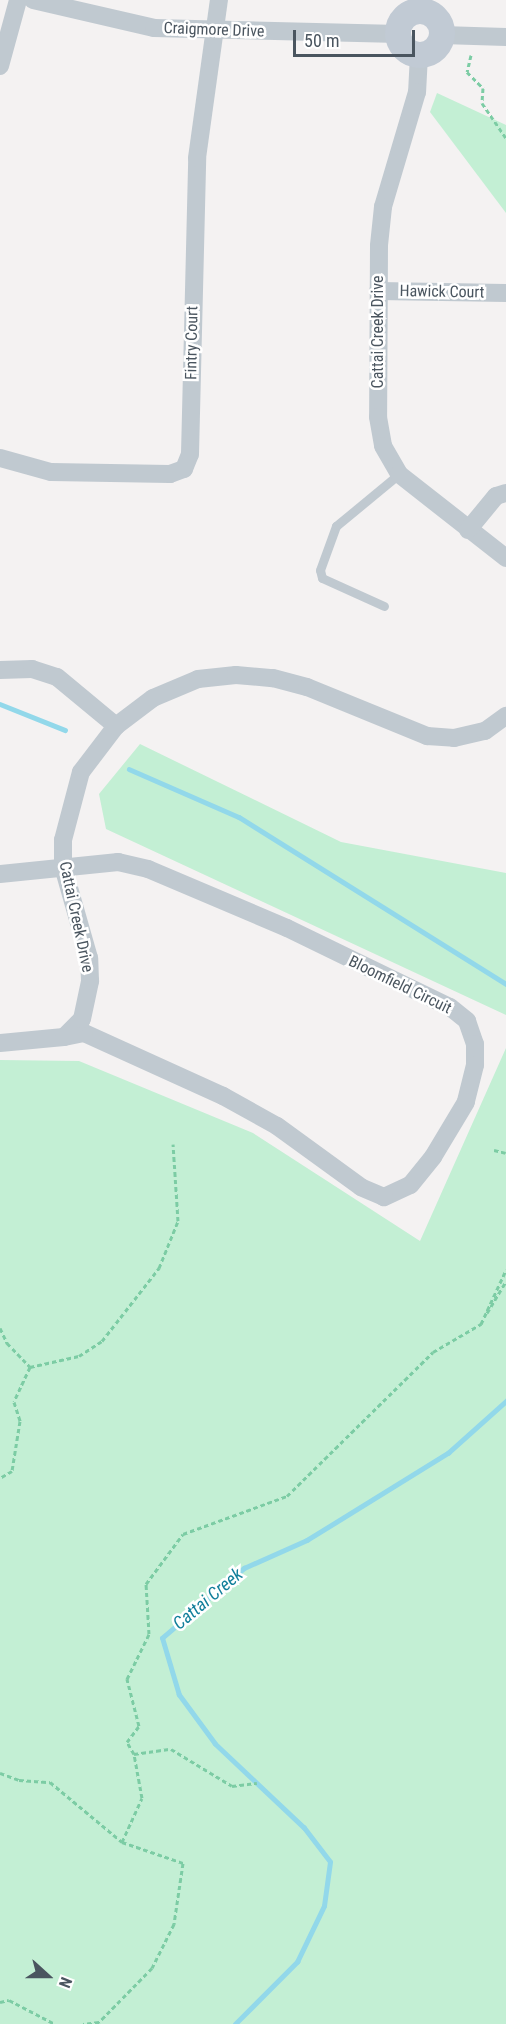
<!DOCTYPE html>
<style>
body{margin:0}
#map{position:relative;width:506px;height:2024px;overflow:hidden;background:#f4f2f2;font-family:"Roboto Condensed",sans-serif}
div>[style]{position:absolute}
.green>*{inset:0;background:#c3efd4}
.stream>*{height:4.5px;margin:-2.25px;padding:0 2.25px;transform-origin:2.25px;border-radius:2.25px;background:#92d8ea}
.path>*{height:3px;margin-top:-1.5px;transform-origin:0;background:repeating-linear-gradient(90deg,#7ccca4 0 4.5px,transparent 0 7.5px)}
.lane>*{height:9px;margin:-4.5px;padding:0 4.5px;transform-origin:4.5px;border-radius:4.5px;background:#c0c9d0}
.street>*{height:18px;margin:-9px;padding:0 9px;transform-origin:9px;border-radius:9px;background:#c0c9d0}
.secondary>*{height:26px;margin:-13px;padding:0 13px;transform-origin:13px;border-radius:13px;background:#c1cad4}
.secondary>.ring{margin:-13px;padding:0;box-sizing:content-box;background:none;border:26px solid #c1cad4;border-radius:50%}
span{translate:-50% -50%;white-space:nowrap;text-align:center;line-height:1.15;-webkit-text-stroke:5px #fff;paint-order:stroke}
.street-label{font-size:16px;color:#4a555f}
.water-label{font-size:18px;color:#127f9b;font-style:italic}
.north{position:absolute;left:18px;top:1946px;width:60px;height:60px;-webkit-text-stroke:4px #fff;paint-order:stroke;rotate:111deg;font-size:16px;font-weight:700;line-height:24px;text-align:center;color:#4a555f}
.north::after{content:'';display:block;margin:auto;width:21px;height:27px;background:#4a555f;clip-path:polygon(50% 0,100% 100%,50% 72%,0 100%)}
.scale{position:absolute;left:293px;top:30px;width:122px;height:27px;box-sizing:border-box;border:3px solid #4a555f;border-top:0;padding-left:8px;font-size:18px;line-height:21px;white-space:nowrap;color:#4a555f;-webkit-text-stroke:4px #fff;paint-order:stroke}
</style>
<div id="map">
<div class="green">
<div style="clip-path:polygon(437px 93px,506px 125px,506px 213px,430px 112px)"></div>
<div style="clip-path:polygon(140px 744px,341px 842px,506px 873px,506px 1015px,106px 829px,99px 794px)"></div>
<div style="clip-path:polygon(506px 1048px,506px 2024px,0 2024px,0 1060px,79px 1061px,253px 1133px,420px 1241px)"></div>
</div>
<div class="stream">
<div style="left:0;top:704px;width:70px;rotate:21.8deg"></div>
<div style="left:129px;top:769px;width:120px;rotate:23.6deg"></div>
<div style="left:239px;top:817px;width:315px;rotate:32deg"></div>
<div style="left:235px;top:2024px;width:88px;rotate:-45deg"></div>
<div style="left:297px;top:1962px;width:62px;rotate:-64.3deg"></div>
<div style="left:324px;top:1906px;width:44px;rotate:-82.2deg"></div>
<div style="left:330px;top:1862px;width:43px;rotate:-127.4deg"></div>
<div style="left:304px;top:1828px;width:122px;rotate:-136.7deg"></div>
<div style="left:215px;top:1744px;width:61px;rotate:-126.3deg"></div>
<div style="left:179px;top:1695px;width:59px;rotate:-106.6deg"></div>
<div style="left:162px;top:1638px;width:108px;rotate:-40.5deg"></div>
<div style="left:244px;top:1568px;width:69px;rotate:-24deg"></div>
<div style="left:307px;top:1540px;width:166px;rotate:-31.7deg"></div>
<div style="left:448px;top:1453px;width:78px;rotate:-41.9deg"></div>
</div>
<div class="path">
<div style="left:471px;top:55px;width:17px;rotate:103deg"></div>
<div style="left:467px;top:72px;width:23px;rotate:45deg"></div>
<div style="left:483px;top:88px;width:15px;rotate:94deg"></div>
<div style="left:482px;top:103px;width:42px;rotate:55.6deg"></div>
<div style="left:494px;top:1150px;width:12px;rotate:14deg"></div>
<div style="left:487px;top:1313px;width:37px;rotate:-59deg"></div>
<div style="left:0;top:1328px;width:17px;rotate:65deg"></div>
<div style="left:7px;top:1343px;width:33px;rotate:46deg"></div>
<div style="left:30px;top:1367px;width:38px;rotate:115deg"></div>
<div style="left:14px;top:1402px;width:20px;rotate:72deg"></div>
<div style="left:20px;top:1421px;width:51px;rotate:99.1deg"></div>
<div style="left:12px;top:1471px;width:14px;rotate:150deg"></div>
<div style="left:30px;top:1367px;width:50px;rotate:-12.7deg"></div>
<div style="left:79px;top:1356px;width:27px;rotate:-33deg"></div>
<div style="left:102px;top:1341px;width:93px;rotate:-52deg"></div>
<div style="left:159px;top:1268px;width:51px;rotate:-68deg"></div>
<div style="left:178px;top:1221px;width:77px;rotate:-93.7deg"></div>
<div style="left:134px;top:1754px;width:14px;rotate:-120deg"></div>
<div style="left:127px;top:1742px;width:20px;rotate:-53deg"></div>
<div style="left:139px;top:1726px;width:49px;rotate:-104.3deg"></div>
<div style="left:127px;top:1679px;width:50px;rotate:-63.9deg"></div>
<div style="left:149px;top:1634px;width:50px;rotate:-93.4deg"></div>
<div style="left:146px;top:1584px;width:62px;rotate:-53.5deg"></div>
<div style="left:183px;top:1534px;width:111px;rotate:-20.1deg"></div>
<div style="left:287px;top:1496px;width:205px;rotate:-44.6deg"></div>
<div style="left:433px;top:1352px;width:56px;rotate:-30.3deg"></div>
<div style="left:481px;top:1324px;width:60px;rotate:-65.2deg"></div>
<div style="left:0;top:1773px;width:20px;rotate:20deg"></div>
<div style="left:19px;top:1780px;width:31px;rotate:4deg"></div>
<div style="left:50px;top:1782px;width:94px;rotate:39.8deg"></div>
<div style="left:122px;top:1842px;width:65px;rotate:19deg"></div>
<div style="left:183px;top:1863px;width:62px;rotate:98.4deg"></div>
<div style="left:174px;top:1924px;width:49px;rotate:116.6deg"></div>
<div style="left:152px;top:1968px;width:76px;rotate:134.5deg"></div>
<div style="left:99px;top:2022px;width:16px;rotate:173deg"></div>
<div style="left:122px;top:1842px;width:48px;rotate:-65.6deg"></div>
<div style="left:142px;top:1798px;width:45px;rotate:-100.3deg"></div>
<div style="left:134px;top:1754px;width:37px;rotate:-8deg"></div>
<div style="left:171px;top:1749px;width:71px;rotate:31.2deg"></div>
<div style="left:232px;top:1786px;width:25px;rotate:-7deg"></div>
<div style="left:0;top:2002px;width:9px;rotate:-13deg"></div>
<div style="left:9px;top:2000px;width:52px;rotate:27.6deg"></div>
</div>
<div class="lane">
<div style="left:384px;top:606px;width:68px;rotate:-155.7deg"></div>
<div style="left:322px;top:578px;width:8px;rotate:-104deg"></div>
<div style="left:320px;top:570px;width:47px;rotate:-70deg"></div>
<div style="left:336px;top:526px;width:82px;rotate:-39.5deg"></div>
</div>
<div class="street">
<div style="left:33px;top:0;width:124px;rotate:13deg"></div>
<div style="left:154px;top:28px;width:245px;rotate:1.4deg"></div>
<div style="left:442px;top:35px;width:64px;rotate:1.8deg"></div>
<div style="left:419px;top:55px;width:37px;rotate:93deg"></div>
<div style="left:417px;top:92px;width:120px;rotate:106.5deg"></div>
<div style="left:383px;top:207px;width:39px;rotate:96deg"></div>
<div style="left:379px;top:246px;width:171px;rotate:90.3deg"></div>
<div style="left:378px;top:417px;width:29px;rotate:80deg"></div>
<div style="left:383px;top:446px;width:32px;rotate:60deg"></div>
<div style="left:399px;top:474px;width:136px;rotate:38.1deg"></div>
<div style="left:0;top:66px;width:68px;rotate:-74.7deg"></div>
<div style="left:378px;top:291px;width:128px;rotate:0.9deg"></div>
<div style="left:0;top:458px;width:53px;rotate:15.4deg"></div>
<div style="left:51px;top:472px;width:119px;rotate:1deg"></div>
<div style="left:170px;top:474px;width:15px;rotate:-20deg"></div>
<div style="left:184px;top:469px;width:16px;rotate:-68deg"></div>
<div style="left:190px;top:454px;width:296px;rotate:-88.6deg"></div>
<div style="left:197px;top:158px;width:160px;rotate:-82.1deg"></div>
<div style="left:468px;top:530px;width:44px;rotate:-50.5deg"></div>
<div style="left:496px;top:496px;width:10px;rotate:-17deg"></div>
<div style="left:0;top:670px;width:32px;rotate:-2deg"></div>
<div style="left:32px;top:669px;width:26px;rotate:18deg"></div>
<div style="left:57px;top:677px;width:77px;rotate:39.7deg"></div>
<div style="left:0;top:874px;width:119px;rotate:-5.8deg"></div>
<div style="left:118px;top:862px;width:31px;rotate:13deg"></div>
<div style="left:148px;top:869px;width:151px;rotate:23deg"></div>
<div style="left:287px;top:928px;width:181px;rotate:25.9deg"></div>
<div style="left:450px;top:1007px;width:22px;rotate:39deg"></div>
<div style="left:467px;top:1021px;width:24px;rotate:71deg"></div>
<div style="left:475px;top:1044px;width:21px;rotate:90deg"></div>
<div style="left:475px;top:1065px;width:38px;rotate:104deg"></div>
<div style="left:466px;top:1102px;width:64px;rotate:121deg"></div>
<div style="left:433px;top:1157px;width:36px;rotate:129deg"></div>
<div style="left:410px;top:1185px;width:29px;rotate:155deg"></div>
<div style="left:384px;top:1197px;width:25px;rotate:-157deg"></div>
<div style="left:361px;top:1187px;width:104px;rotate:-144deg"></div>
<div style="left:277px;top:1126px;width:62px;rotate:-150.9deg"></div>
<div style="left:223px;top:1096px;width:153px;rotate:-155.6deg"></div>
<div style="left:84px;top:1033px;width:20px;rotate:169deg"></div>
<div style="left:0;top:1043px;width:64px;rotate:-5.4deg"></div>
<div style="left:64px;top:1037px;width:25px;rotate:-45deg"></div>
<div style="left:82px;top:1019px;width:39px;rotate:-78deg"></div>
<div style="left:90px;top:981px;width:23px;rotate:-92deg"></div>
<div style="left:89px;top:958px;width:95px;rotate:-105.9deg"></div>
<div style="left:63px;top:867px;width:27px;rotate:-90deg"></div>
<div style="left:63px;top:840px;width:70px;rotate:-75.2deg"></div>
<div style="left:81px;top:772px;width:58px;rotate:-52.7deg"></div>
<div style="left:116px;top:726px;width:46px;rotate:-37.1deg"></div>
<div style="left:153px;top:698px;width:49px;rotate:-22.9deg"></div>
<div style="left:198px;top:679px;width:38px;rotate:-6deg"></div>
<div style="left:236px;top:675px;width:37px;rotate:5deg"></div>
<div style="left:273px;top:678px;width:35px;rotate:15deg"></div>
<div style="left:307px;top:687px;width:130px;rotate:22.2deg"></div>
<div style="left:427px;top:736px;width:27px;rotate:4deg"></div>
<div style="left:454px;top:738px;width:32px;rotate:-13deg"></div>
<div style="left:485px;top:731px;width:26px;rotate:-36deg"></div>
</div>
<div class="secondary">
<div class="ring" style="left:398px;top:11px;width:18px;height:18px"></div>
</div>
<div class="street-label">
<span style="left:214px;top:30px;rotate:2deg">Craigmore Drive</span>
<span style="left:442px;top:292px;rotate:1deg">Hawick Court</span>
<span style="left:378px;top:332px;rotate:-90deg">Cattai Creek Drive</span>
<span style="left:192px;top:343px;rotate:-89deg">Fintry Court</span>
<span style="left:76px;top:917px;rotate:78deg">Cattai Creek Drive</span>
<span style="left:400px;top:985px;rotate:26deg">Bloomfield Circuit</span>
</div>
<div class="water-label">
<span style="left:208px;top:1599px;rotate:-40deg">Cattai Creek</span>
</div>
<div class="north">N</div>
<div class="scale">50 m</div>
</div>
